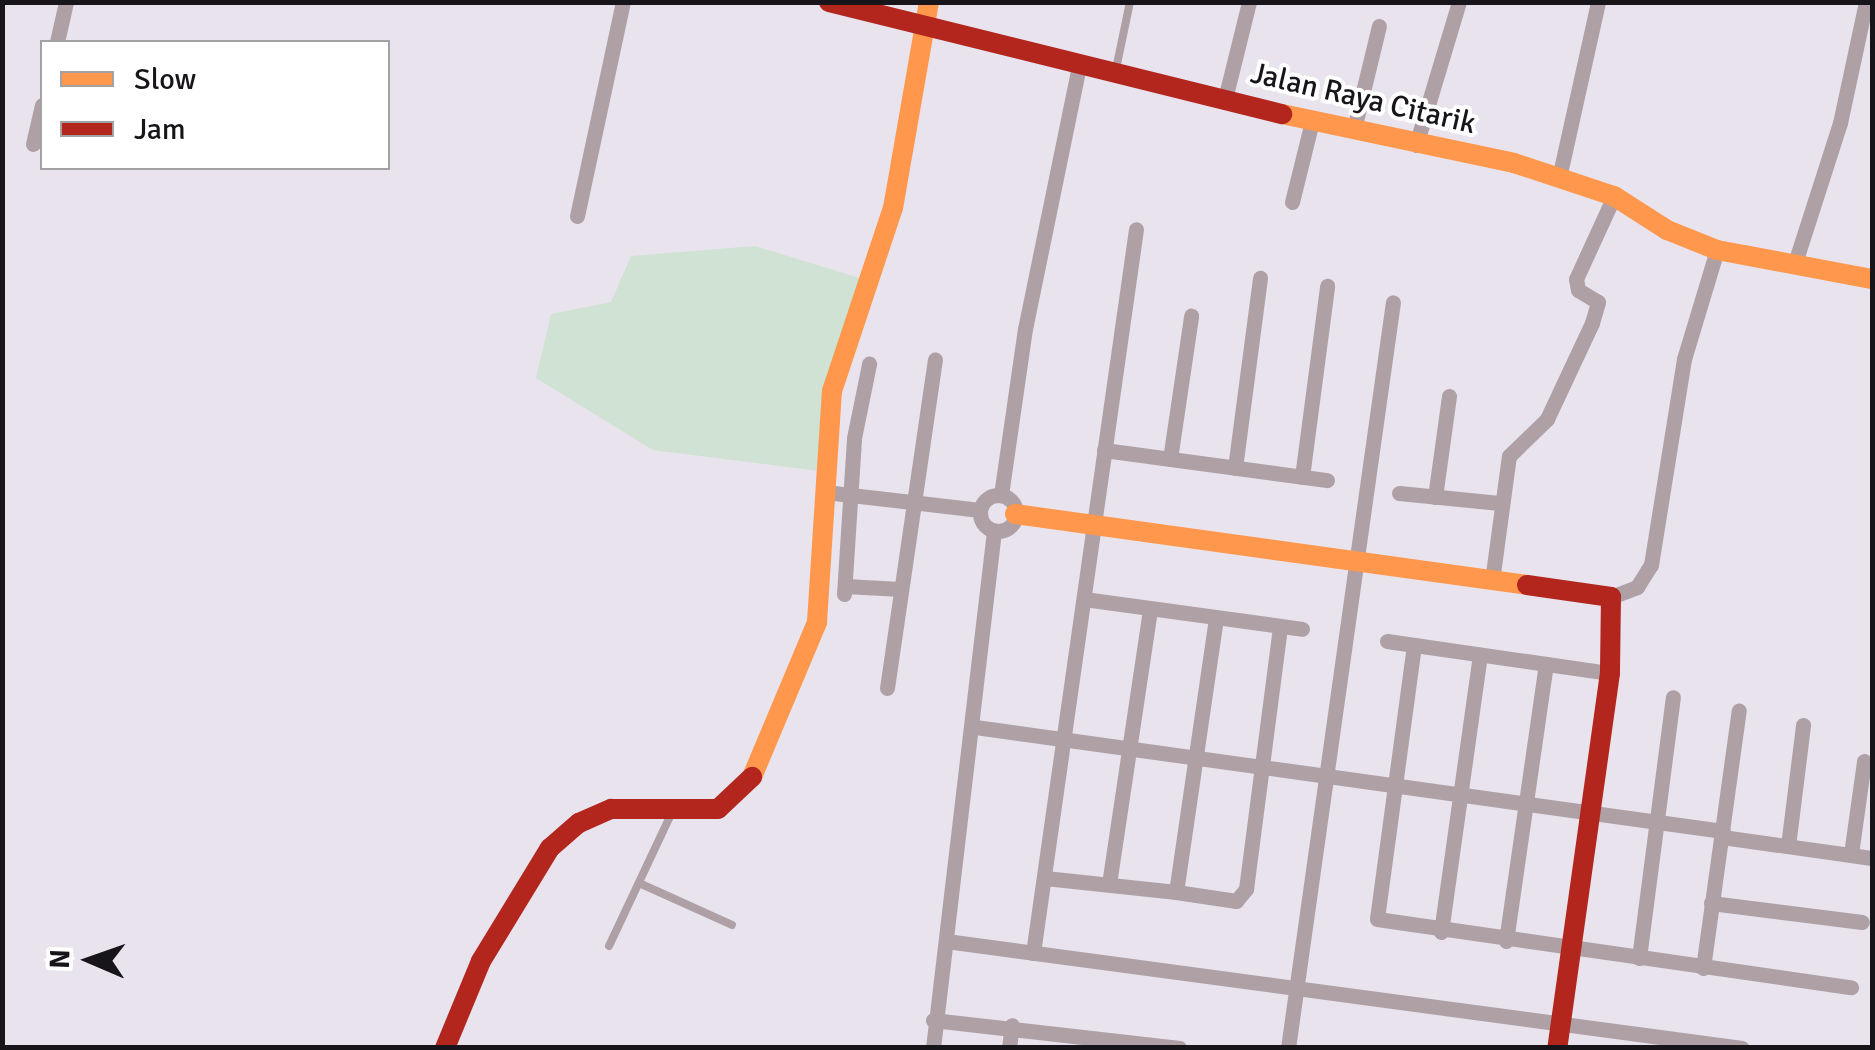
<!DOCTYPE html>
<style>
body{margin:0}
#map{position:relative;width:1875px;height:1050px;overflow:hidden;background:#e8e3ed;font-family:Signika,sans-serif}
div>[style]{position:absolute}
.green>*{inset:0;background:#d0e2d3}
.lane>*{height:8px;margin:-4px;padding:0 4px;transform-origin:4px;border-radius:4px;background:#aea0a5}
.street>*{height:15px;margin:-7.5px;padding:0 7.5px;transform-origin:7.5px;border-radius:7.5px;background:#aea0a5}
.street>.ring{margin:-7.5px;padding:0;box-sizing:content-box;background:none;border:15px solid #aea0a5;border-radius:50%}
.slow>*{height:20px;margin:-10px;padding:0 10px;transform-origin:10px;border-radius:10px;background:#ff974d}
.jam>*{height:20px;margin:-10px;padding:0 10px;transform-origin:10px;border-radius:10px;background:#b3261e}
span{translate:-50% -50%;white-space:nowrap;text-align:center;line-height:1.15;-webkit-text-stroke:8px #fff;paint-order:stroke}
.street-label{font-size:30px;color:#17141a}
.frame{position:absolute;inset:0;border:5px solid #17141a;pointer-events:none}
.legend{position:absolute;left:40px;top:40px;width:350px;height:130px;box-sizing:border-box;background:#fff;border:2px solid #a2a1a3;margin:0;padding:12px 18px;list-style:none;font-size:30px;color:#17141a}
.legend li{display:flex;align-items:center;gap:20px;height:50px}
.legend b{width:50px;border:2px solid #a2a1a3}
.north{position:absolute;left:40px;top:910px;width:100px;height:100px;-webkit-text-stroke:8px #fff;paint-order:stroke;rotate:272deg;font-size:28px;font-weight:700;line-height:40px;text-align:center;color:#17141a}
.north::after{content:'';display:block;margin:auto;width:35px;height:45px;background:#17141a;clip-path:polygon(50% 0,100% 100%,50% 72%,0 100%)}
</style>
<div id="map">
<div class="green">
<div style="clip-path:polygon(755px 246px,876px 283px,835px 397px,819px 471px,653px 450px,536px 378px,551px 314px,611px 302px,631px 256px)"></div>
</div>
<div class="lane">
<div style="left:1116px;top:69px;width:68px;rotate:-78.2deg"></div>
<div style="left:639px;top:883px;width:102px;rotate:24.3deg"></div>
<div style="left:609px;top:946px;width:148px;rotate:-64.8deg"></div>
</div>
<div class="street">
<div style="left:57px;top:42px;width:41px;rotate:-77.3deg"></div>
<div style="left:1225px;top:99px;width:100px;rotate:-76.1deg"></div>
<div style="left:1354px;top:129px;width:106px;rotate:-76.4deg"></div>
<div style="left:33px;top:144px;width:40px;rotate:-77deg"></div>
<div style="left:1416px;top:145px;width:149px;rotate:-73.3deg"></div>
<div style="left:1559px;top:178px;width:180px;rotate:-77.5deg"></div>
<div style="left:1292px;top:202px;width:83px;rotate:-76.1deg"></div>
<div style="left:577px;top:216px;width:219px;rotate:-77.9deg"></div>
<div style="left:1794px;top:266px;width:150px;rotate:-72.2deg"></div>
<div style="left:1840px;top:123px;width:124px;rotate:-77.9deg"></div>
<div style="left:1104px;top:450px;width:225px;rotate:7.7deg"></div>
<div style="left:1170px;top:459px;width:145px;rotate:-81.6deg"></div>
<div style="left:1235px;top:468px;width:192px;rotate:-82.5deg"></div>
<div style="left:1302px;top:477px;width:193px;rotate:-82.5deg"></div>
<div style="left:825px;top:492px;width:156px;rotate:6.6deg"></div>
<div style="left:1399px;top:493px;width:101px;rotate:5.7deg"></div>
<div style="left:1001px;top:495px;width:168px;rotate:-81.8deg"></div>
<div style="left:1025px;top:329px;width:269px;rotate:-78.4deg"></div>
<div class="ring" style="left:980px;top:495px;width:21px;height:21px"></div>
<div style="left:1435px;top:497px;width:102px;rotate:-82.1deg"></div>
<div style="left:1492px;top:581px;width:126px;rotate:-82.3deg"></div>
<div style="left:1509px;top:456px;width:53px;rotate:-44.2deg"></div>
<div style="left:1547px;top:419px;width:106px;rotate:-64.9deg"></div>
<div style="left:1592px;top:323px;width:22px;rotate:-74deg"></div>
<div style="left:1598px;top:302px;width:23px;rotate:-149deg"></div>
<div style="left:1578px;top:290px;width:11px;rotate:-100deg"></div>
<div style="left:1576px;top:279px;width:91px;rotate:-65.4deg"></div>
<div style="left:845px;top:586px;width:56px;rotate:3.1deg"></div>
<div style="left:844px;top:594px;width:156px;rotate:-86.3deg"></div>
<div style="left:854px;top:438px;width:76px;rotate:-78.5deg"></div>
<div style="left:1611px;top:597px;width:28px;rotate:-21deg"></div>
<div style="left:1637px;top:587px;width:26px;rotate:-58deg"></div>
<div style="left:1651px;top:565px;width:209px;rotate:-80.9deg"></div>
<div style="left:1684px;top:359px;width:114px;rotate:-73.2deg"></div>
<div style="left:1084px;top:599px;width:220px;rotate:7.8deg"></div>
<div style="left:1216px;top:618px;width:277px;rotate:98.3deg"></div>
<div style="left:1176px;top:892px;width:61px;rotate:8.5deg"></div>
<div style="left:1236px;top:901px;width:16px;rotate:-50deg"></div>
<div style="left:1246px;top:889px;width:265px;rotate:-82.6deg"></div>
<div style="left:1387px;top:641px;width:225px;rotate:8.2deg"></div>
<div style="left:1414px;top:645px;width:276px;rotate:97.7deg"></div>
<div style="left:1377px;top:919px;width:479px;rotate:8.2deg"></div>
<div style="left:887px;top:688px;width:332px;rotate:-81.7deg"></div>
<div style="left:975px;top:727px;width:755px;rotate:7.92deg"></div>
<div style="left:1722px;top:837px;width:151px;rotate:8deg"></div>
<div style="left:1788px;top:846px;width:122px;rotate:-82.9deg"></div>
<div style="left:1851px;top:854px;width:94px;rotate:-82deg"></div>
<div style="left:1045px;top:878px;width:132px;rotate:6.1deg"></div>
<div style="left:1109px;top:884px;width:277px;rotate:-81.5deg"></div>
<div style="left:1711px;top:903px;width:152px;rotate:7.2deg"></div>
<div style="left:1441px;top:932px;width:280px;rotate:-82deg"></div>
<div style="left:946px;top:941px;width:803px;rotate:7.66deg"></div>
<div style="left:1506px;top:941px;width:280px;rotate:-81.8deg"></div>
<div style="left:1033px;top:953px;width:731px;rotate:-81.9deg"></div>
<div style="left:1639px;top:958px;width:263px;rotate:-82.6deg"></div>
<div style="left:1703px;top:968px;width:260px;rotate:-82.1deg"></div>
<div style="left:933px;top:1020px;width:248px;rotate:6.5deg"></div>
<div style="left:933px;top:1048px;width:521px;rotate:-83.27deg"></div>
<div style="left:1009px;top:1048px;width:23px;rotate:-83deg"></div>
<div style="left:1288px;top:1048px;width:753px;rotate:-81.99deg"></div>
</div>
<div class="slow">
<div style="left:1282px;top:114px;width:237px;rotate:11.9deg"></div>
<div style="left:1514px;top:163px;width:105px;rotate:18.3deg"></div>
<div style="left:1614px;top:196px;width:63px;rotate:32.7deg"></div>
<div style="left:1667px;top:230px;width:54px;rotate:21.8deg"></div>
<div style="left:1717px;top:250px;width:158px;rotate:10.6deg"></div>
<div style="left:1015px;top:514px;width:517px;rotate:7.89deg"></div>
<div style="left:752px;top:777px;width:168px;rotate:-67.2deg"></div>
<div style="left:817px;top:622px;width:231px;rotate:-86.3deg"></div>
<div style="left:832px;top:391px;width:193px;rotate:-71.6deg"></div>
<div style="left:893px;top:208px;width:209px;rotate:-80.1deg"></div>
</div>
<div class="jam">
<div style="left:829px;top:2px;width:467px;rotate:13.9deg"></div>
<div style="left:1527px;top:585px;width:85px;rotate:8.1deg"></div>
<div style="left:1611px;top:597px;width:76px;rotate:90.8deg"></div>
<div style="left:1610px;top:673px;width:379px;rotate:98deg"></div>
<div style="left:445px;top:1048px;width:94px;rotate:-67.5deg"></div>
<div style="left:481px;top:961px;width:132px;rotate:-58.6deg"></div>
<div style="left:550px;top:848px;width:38px;rotate:-41deg"></div>
<div style="left:579px;top:823px;width:35px;rotate:-24deg"></div>
<div style="left:611px;top:809px;width:107px"></div>
<div style="left:718px;top:809px;width:47px;rotate:-43.3deg"></div>
</div>
<div class="street-label">
<span style="left:1363px;top:99px;rotate:13deg">Jalan Raya Citarik</span>
</div>
<div class="frame"></div>
<ul class="legend">
<li><b style="height:12px;background:#ff974d"></b>Slow</li>
<li><b style="height:12px;background:#b3261e"></b>Jam</li>
</ul>
<div class="north">N</div>
</div>
